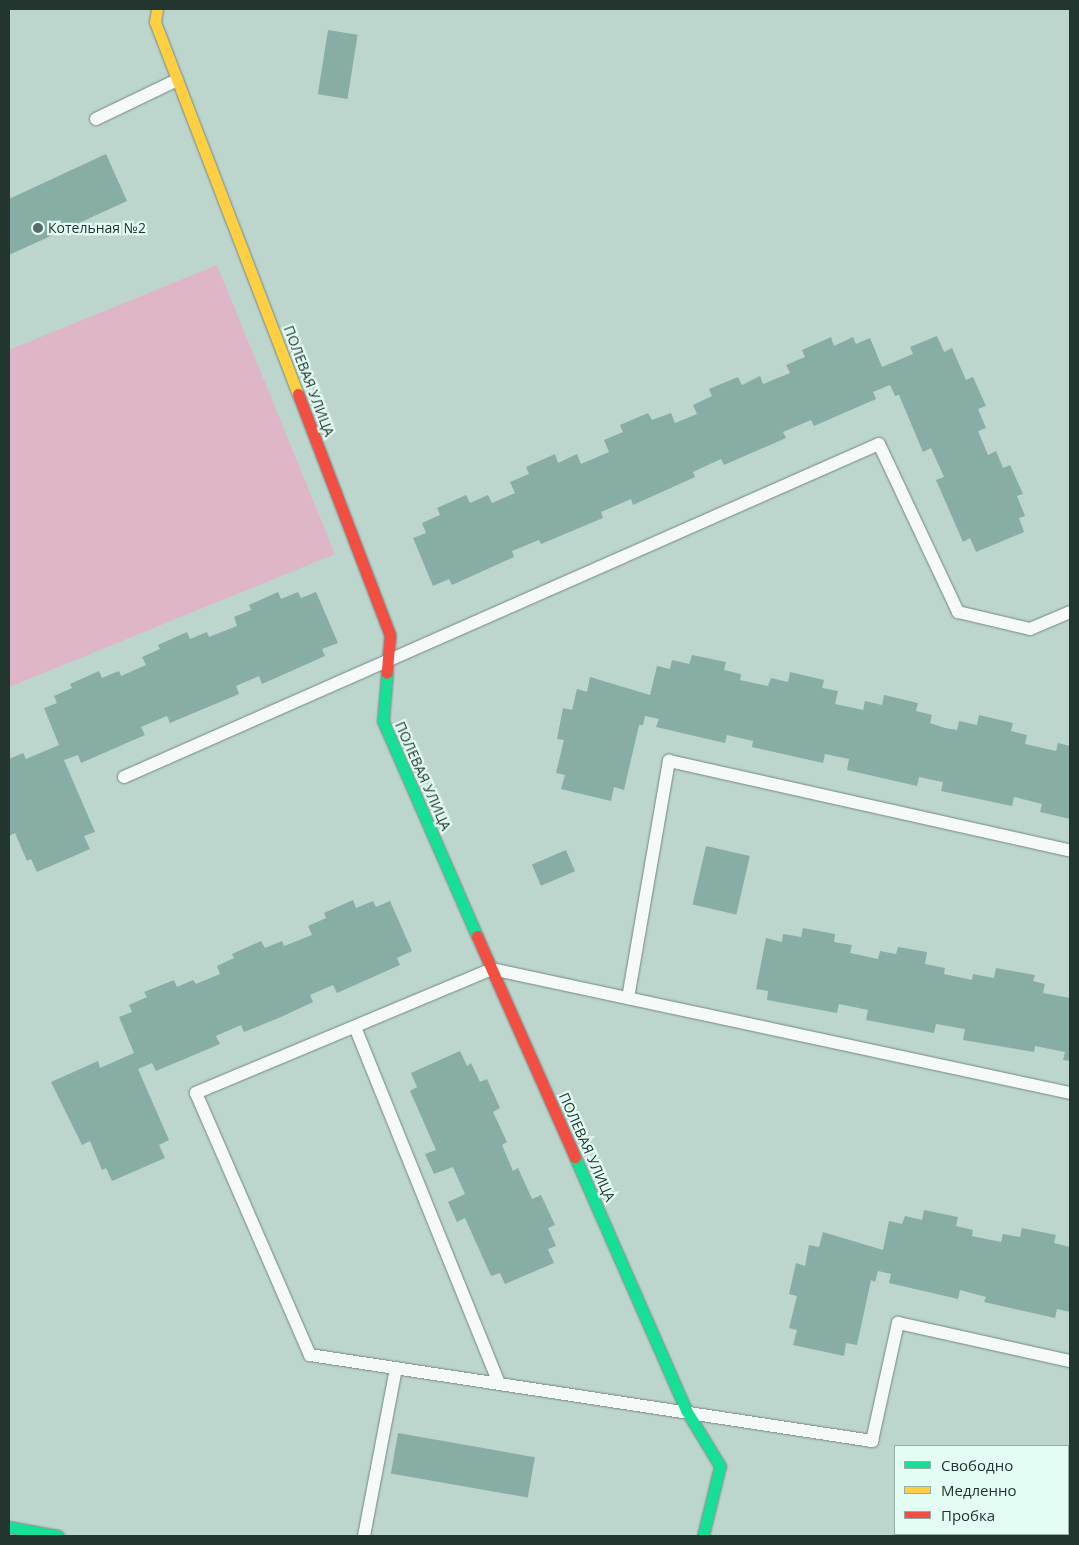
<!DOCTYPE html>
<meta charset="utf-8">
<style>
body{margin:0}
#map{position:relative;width:1079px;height:1545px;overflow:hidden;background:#bcd6ce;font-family:"Open Sans",sans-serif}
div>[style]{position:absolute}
.green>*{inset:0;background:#deb6c7}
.building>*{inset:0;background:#87ada4;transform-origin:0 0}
.roads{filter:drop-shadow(0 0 1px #748883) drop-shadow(0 0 1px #748883)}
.lane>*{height:12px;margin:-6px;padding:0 6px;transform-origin:6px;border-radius:6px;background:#f5f9f8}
.fast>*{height:11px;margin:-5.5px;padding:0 5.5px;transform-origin:5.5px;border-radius:5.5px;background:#16e098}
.slow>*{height:11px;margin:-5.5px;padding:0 5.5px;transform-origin:5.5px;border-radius:5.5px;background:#ffcf43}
.jam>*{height:11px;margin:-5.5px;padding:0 5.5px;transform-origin:5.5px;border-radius:5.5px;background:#f24e42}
.dots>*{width:14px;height:14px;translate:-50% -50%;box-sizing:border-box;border:2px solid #e4fdf4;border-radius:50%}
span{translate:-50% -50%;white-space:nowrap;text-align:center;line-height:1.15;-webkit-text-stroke:4.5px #e4fdf4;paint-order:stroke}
.poi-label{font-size:14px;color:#22352f}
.left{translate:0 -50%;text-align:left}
.street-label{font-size:14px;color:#22352f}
.frame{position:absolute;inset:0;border:10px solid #22352f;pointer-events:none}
.legend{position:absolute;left:894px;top:1445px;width:175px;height:90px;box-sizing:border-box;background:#e4fdf4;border:1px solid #96ada5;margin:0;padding:6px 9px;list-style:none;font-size:15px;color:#22352f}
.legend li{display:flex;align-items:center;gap:10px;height:25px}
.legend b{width:25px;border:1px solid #96ada5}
</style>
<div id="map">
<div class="green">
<div style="clip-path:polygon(217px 265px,335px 554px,9px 687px,9px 350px)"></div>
</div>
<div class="building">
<div style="left:328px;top:30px;width:30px;height:65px;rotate:9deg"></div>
<div style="clip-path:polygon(106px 154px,127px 201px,9px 255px,9px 199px)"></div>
<div style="clip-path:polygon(937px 336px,944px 352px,952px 348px,966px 380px,973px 377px,986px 406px,978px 409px,986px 428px,978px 431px,988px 455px,996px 451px,1003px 468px,1010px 465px,1023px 494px,1017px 496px,1025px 516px,1019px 518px,1024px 532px,976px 552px,970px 538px,963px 542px,936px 480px,944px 477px,931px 448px,923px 452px,899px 395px,895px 396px,890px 385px,873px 392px,876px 399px,814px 426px,811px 420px,783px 432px,786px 438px,724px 465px,721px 459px,693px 472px,695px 477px,633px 505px,631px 499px,601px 512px,603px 518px,541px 544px,539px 540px,512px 551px,514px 557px,452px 585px,449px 579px,433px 586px,413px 538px,426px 533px,422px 523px,440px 515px,437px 508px,466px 495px,470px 503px,488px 495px,492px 503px,515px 493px,510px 482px,529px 474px,526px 467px,555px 454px,558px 463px,577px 454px,581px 464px,609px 452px,604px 440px,623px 432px,620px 425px,648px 413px,652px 420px,671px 413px,675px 423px,697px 414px,693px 405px,712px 396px,709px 389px,738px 377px,742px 385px,760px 376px,763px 384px,790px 373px,786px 365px,805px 357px,802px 350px,831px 337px,834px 346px,853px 337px,856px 344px,870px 338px,882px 367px,913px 354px,910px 347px)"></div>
<div style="clip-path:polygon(278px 592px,281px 599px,298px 592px,301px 598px,316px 592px,338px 643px,322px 649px,325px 656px,262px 684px,259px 676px,236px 686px,239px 694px,170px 723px,167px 716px,141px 727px,145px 735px,81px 763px,78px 755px,64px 760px,95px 832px,84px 836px,90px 849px,37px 872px,31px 859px,27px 861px,15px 833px,9px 836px,9px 759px,23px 753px,26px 759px,59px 745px,44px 708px,57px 703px,54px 696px,72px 688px,70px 684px,99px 671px,102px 678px,119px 671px,121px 676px,146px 665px,142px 657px,160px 649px,158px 645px,187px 632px,190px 639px,207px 632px,209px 637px,237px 626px,234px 617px,251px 610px,249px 605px)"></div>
<div style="clip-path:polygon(692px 655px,726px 662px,724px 670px,741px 674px,740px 680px,768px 686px,771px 678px,788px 682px,790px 672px,824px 680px,822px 688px,838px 691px,835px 704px,863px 710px,865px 701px,882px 705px,884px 695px,918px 703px,916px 711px,932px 715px,930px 723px,945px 728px,957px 730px,959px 721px,977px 725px,979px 715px,1013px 723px,1011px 731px,1027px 735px,1025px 744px,1056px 751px,1058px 743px,1070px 746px,1070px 819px,1040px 812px,1042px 804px,1014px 797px,1012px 806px,941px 791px,943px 782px,933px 780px,919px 777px,917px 786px,847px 770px,849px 759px,825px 754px,823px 763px,752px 747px,753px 741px,727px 735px,725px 743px,656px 727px,659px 719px,645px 716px,643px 725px,639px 725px,624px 790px,614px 787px,611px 801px,561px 789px,565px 775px,556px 773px,564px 740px,557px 739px,563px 708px,572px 710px,577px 689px,587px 692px,590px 677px,650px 695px,657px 666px,670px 669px,672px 660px,689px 664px)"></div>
<div style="left:706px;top:846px;width:45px;height:60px;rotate:13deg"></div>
<div style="left:566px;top:850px;width:23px;height:37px;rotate:67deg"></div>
<div style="clip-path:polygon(353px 900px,356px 908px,373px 901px,376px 907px,390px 901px,412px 951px,397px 958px,400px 965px,337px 993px,333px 985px,310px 995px,313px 1002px,281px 1017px,244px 1032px,241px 1025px,216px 1036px,220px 1044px,156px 1071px,152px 1063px,138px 1069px,169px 1140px,159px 1145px,165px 1158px,112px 1181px,106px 1168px,102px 1170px,90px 1141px,82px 1145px,51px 1082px,98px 1061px,100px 1068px,134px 1053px,119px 1017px,132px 1012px,129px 1005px,147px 997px,144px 992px,174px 980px,177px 987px,193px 980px,196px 984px,220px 974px,217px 966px,234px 958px,232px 954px,261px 941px,265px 948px,282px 941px,284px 946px,312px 935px,308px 926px,326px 918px,324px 913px)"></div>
<div style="clip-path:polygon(803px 928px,835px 934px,834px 942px,852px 945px,850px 953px,878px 959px,880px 951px,896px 954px,898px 947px,927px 952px,925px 964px,945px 968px,944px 974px,972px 980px,973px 974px,994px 978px,996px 968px,1035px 975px,1033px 981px,1045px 984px,1043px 993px,1070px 998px,1070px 1061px,1063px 1060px,1065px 1052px,1035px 1046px,1034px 1052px,963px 1040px,965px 1029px,936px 1024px,934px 1033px,866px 1020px,868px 1010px,839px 1004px,837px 1013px,767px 1000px,768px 991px,756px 989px,766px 938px,782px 942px,783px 934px,801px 937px)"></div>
<div style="clip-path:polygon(460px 1051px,467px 1066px,471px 1063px,480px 1082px,487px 1079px,500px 1108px,493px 1112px,507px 1142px,502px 1145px,513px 1171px,518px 1168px,532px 1199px,541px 1195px,555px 1225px,548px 1228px,556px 1246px,548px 1249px,554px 1263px,505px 1284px,500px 1273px,491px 1276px,465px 1218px,457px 1222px,448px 1202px,465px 1194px,453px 1167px,434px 1174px,425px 1154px,436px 1150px,410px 1091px,417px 1087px,411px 1073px)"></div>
<div style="clip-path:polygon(924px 1210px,958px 1217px,956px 1226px,973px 1230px,972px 1236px,1001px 1242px,1003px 1234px,1020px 1237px,1022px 1228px,1056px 1235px,1054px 1243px,1070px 1247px,1070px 1312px,1057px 1309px,1055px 1318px,984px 1302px,986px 1297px,960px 1290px,958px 1299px,889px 1283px,891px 1274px,878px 1271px,875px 1282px,871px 1280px,857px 1345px,846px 1343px,844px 1356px,793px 1345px,797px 1330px,789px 1328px,797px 1296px,789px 1294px,796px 1263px,805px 1266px,809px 1245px,819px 1247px,823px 1232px,883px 1250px,889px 1221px,902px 1224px,905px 1216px,922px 1220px)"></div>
<div style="left:398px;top:1433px;width:139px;height:41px;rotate:10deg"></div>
<div style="clip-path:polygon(1070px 1533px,1070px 1536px,902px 1536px,902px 1534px)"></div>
</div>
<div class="roads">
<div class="lane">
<div style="left:96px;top:119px;width:90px;rotate:-25.7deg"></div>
<div style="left:124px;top:777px;width:825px;rotate:-23.8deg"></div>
<div style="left:879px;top:444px;width:186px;rotate:64.8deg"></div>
<div style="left:958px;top:612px;width:74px;rotate:13.3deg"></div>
<div style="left:1030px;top:629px;width:43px;rotate:-23deg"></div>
<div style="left:628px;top:998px;width:241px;rotate:-80.2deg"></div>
<div style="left:669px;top:761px;width:411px;rotate:12.6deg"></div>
<div style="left:355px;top:1027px;width:384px;rotate:68deg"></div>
<div style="left:1070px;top:1093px;width:591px;rotate:-167.89deg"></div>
<div style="left:492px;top:969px;width:321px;rotate:157.3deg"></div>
<div style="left:196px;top:1093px;width:286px;rotate:66.5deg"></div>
<div style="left:310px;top:1355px;width:569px;rotate:8.7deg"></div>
<div style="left:872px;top:1441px;width:121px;rotate:-77.6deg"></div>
<div style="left:898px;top:1323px;width:176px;rotate:12.5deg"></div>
<div style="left:364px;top:1536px;width:171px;rotate:-79.2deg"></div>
</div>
<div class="fast">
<div style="left:387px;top:673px;width:48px;rotate:94.8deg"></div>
<div style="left:383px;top:721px;width:235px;rotate:66.4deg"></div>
<div style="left:575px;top:1157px;width:276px;rotate:66.3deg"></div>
<div style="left:686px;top:1410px;width:66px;rotate:58.7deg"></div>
<div style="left:720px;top:1466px;width:72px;rotate:103.7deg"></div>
<div style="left:9px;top:1527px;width:50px;rotate:10.4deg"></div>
</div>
<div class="slow">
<div style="left:157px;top:9px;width:13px;rotate:99deg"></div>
<div style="left:155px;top:22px;width:399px;rotate:69deg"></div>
</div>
<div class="jam">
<div style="left:298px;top:394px;width:258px;rotate:69.1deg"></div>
<div style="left:390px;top:635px;width:38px;rotate:95deg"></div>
<div style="left:477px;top:936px;width:242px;rotate:66.1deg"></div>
</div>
</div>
<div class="dots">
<div style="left:38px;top:228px;background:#586d67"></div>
</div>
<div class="poi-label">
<span class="left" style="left:48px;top:228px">Котельная №2</span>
</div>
<div class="street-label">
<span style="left:309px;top:381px;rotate:69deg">ПОЛЕВАЯ УЛИЦА</span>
<span style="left:423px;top:776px;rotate:66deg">ПОЛЕВАЯ УЛИЦА</span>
<span style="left:587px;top:1147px;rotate:66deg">ПОЛЕВАЯ УЛИЦА</span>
</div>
<div class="frame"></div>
<ul class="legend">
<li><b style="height:6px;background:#16e098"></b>Свободно</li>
<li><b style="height:6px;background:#ffcf43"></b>Медленно</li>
<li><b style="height:6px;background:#f24e42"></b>Пробка</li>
</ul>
</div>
